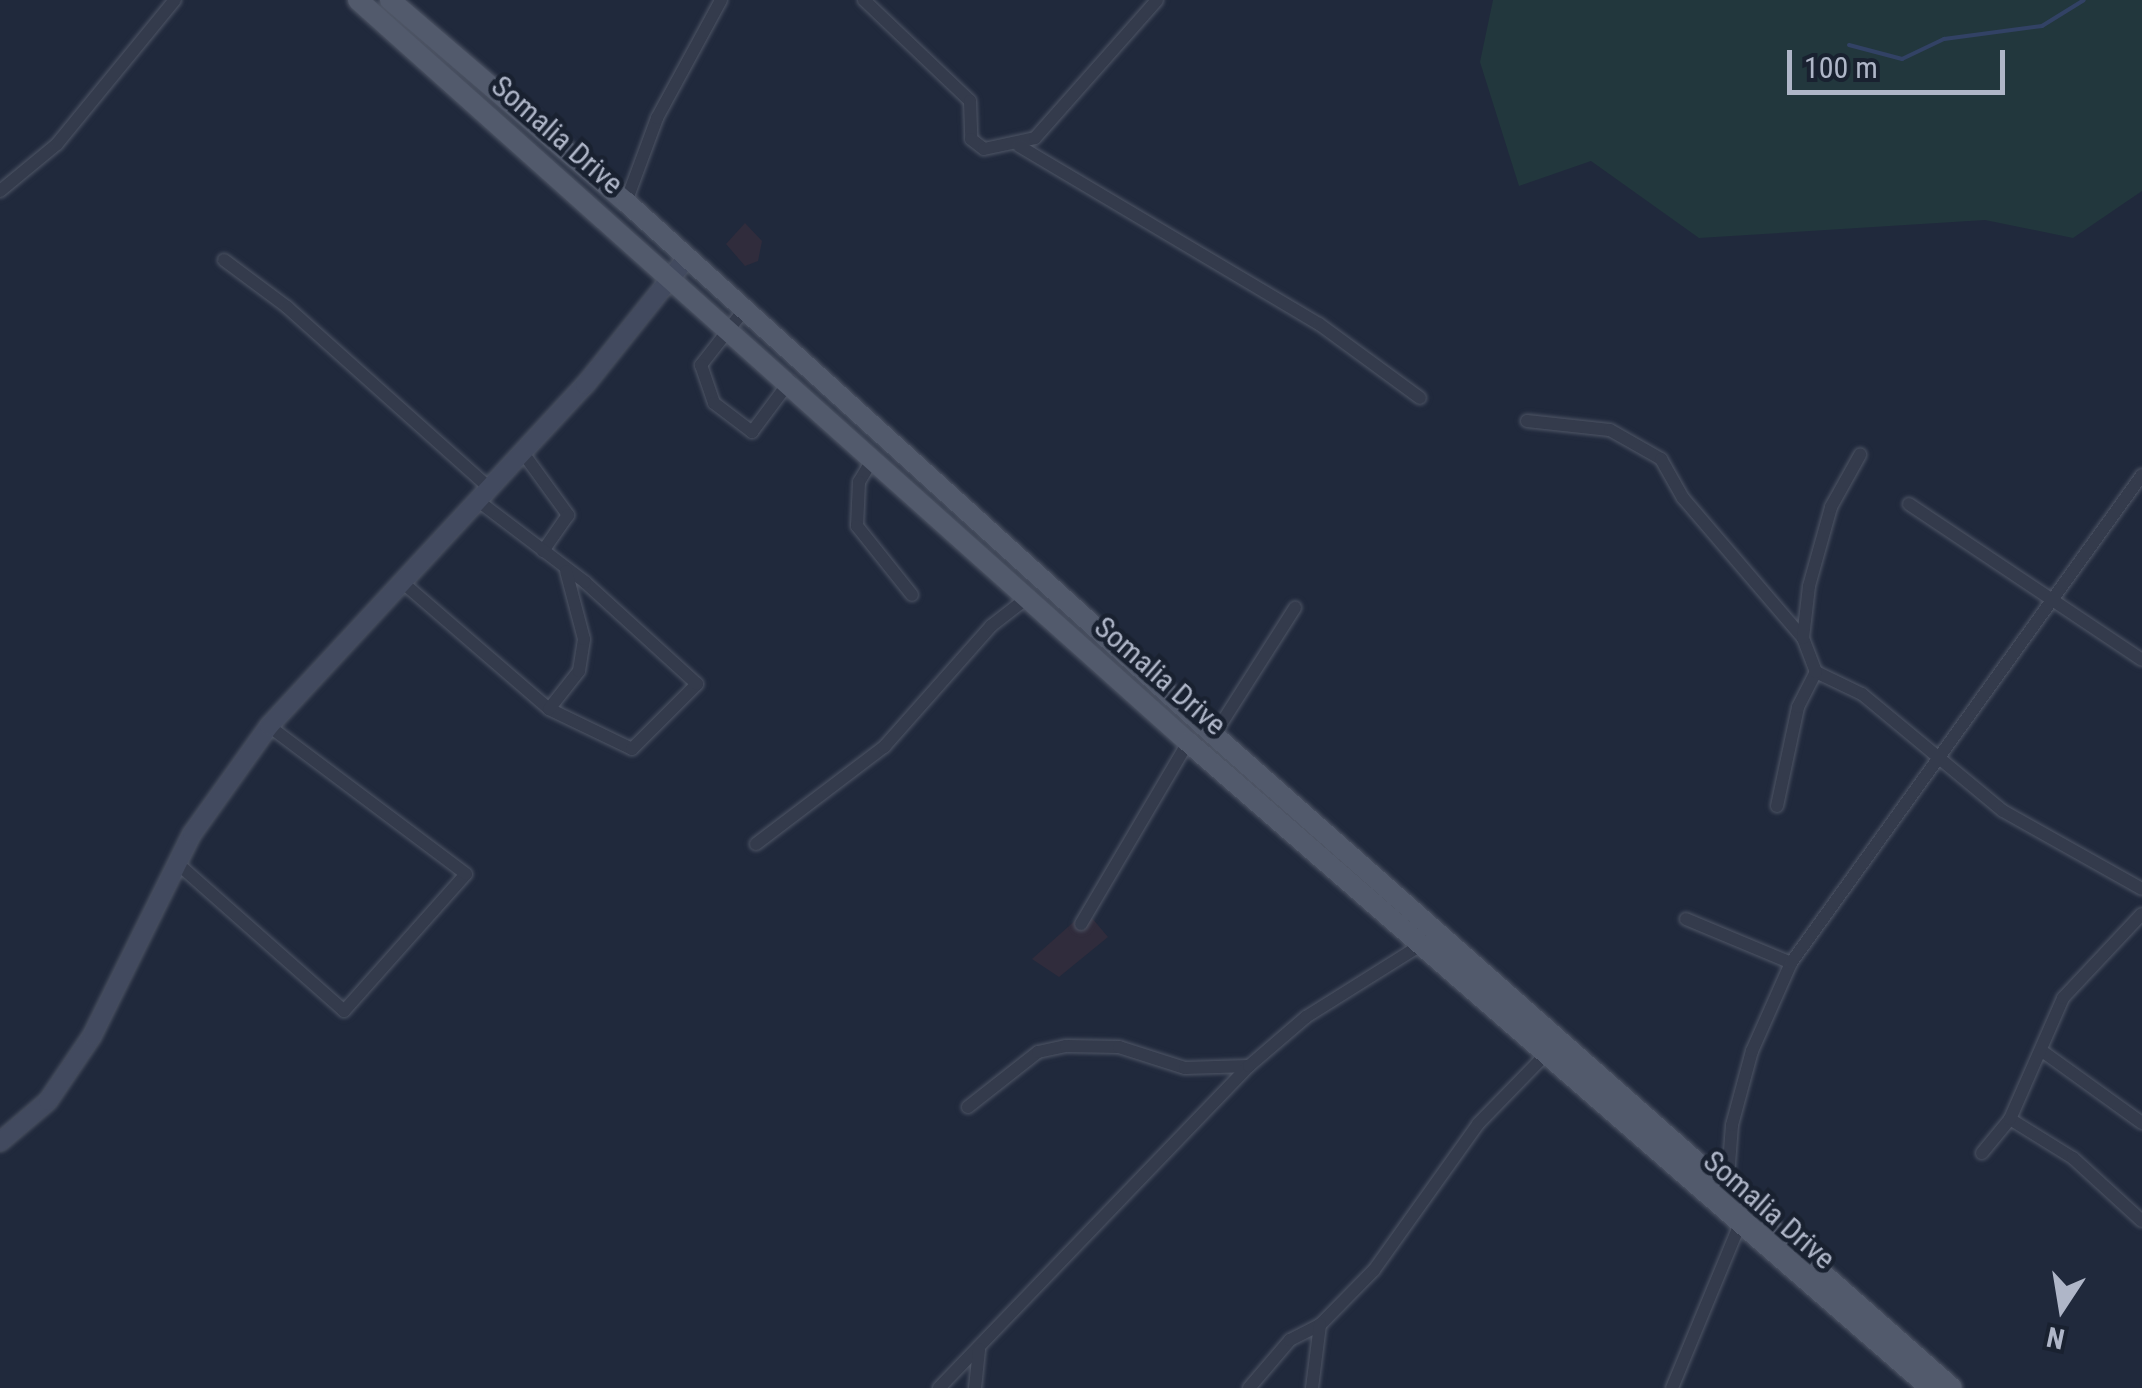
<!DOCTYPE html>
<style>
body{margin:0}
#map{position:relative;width:2142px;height:1388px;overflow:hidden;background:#20293c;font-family:"Roboto Condensed",sans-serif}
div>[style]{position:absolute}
.medical>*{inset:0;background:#302c3c}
.green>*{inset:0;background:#22373d}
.stream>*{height:4px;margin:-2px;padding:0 2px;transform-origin:2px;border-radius:2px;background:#324265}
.roads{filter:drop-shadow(0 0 2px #4f5666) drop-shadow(0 0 2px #4f5666)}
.street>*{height:12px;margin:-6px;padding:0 6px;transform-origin:6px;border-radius:6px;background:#343b4c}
.secondary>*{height:18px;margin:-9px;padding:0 9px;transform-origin:9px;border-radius:9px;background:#424a5f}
.primary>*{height:20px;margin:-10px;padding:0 10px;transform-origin:10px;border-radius:10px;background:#525a6c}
span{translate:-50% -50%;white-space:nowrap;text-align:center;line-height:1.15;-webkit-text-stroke:9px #192130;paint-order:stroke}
.street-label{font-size:30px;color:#afb6c8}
.north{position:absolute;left:2012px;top:1258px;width:100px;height:100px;-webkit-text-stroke:8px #192130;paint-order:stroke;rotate:192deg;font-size:28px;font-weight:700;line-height:40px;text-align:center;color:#afb6c8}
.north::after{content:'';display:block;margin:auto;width:35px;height:45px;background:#afb6c8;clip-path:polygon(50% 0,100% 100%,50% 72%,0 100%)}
.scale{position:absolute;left:1787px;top:50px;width:218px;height:45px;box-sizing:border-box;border:5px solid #afb6c8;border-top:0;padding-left:12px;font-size:30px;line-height:35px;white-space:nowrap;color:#afb6c8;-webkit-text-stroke:8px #192130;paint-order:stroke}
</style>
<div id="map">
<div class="medical">
<div style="clip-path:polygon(745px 223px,762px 241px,758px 261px,745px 266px,726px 244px)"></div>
<div style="clip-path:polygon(1086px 911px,1108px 937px,1059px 977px,1032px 959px)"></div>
</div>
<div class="green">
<div style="clip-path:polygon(1493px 0,2142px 0,2142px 191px,2073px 238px,1985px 220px,1699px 238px,1591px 161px,1519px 186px,1480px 62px)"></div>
</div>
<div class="stream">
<div style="left:1849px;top:45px;width:55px;rotate:14.8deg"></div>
<div style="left:1902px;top:59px;width:47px;rotate:-25.5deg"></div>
<div style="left:1944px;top:39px;width:99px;rotate:-7.6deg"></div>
<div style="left:2042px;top:26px;width:49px;rotate:-31.8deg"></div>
</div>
<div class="roads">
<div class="street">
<div style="left:864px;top:0;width:146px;rotate:43.6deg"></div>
<div style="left:970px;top:101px;width:38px;rotate:88deg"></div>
<div style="left:971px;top:139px;width:16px;rotate:38deg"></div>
<div style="left:984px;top:149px;width:52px;rotate:-12.2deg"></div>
<div style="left:1035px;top:138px;width:184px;rotate:-48.5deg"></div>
<div style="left:1019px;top:146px;width:349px;rotate:30.7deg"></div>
<div style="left:1319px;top:324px;width:125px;rotate:36.2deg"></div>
<div style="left:0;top:191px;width:74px;rotate:-39.5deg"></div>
<div style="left:57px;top:144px;width:186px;rotate:-50.7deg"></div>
<div style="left:626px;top:202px;width:90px;rotate:-69.7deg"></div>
<div style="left:657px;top:118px;width:134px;rotate:-61.5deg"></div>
<div style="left:224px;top:260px;width:79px;rotate:36.7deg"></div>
<div style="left:287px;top:307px;width:270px;rotate:41.8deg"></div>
<div style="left:744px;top:310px;width:70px;rotate:128deg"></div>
<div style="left:701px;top:365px;width:40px;rotate:71.1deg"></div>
<div style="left:714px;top:403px;width:48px;rotate:37.3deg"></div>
<div style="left:752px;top:432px;width:64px;rotate:-53.3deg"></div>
<div style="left:1527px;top:421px;width:83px;rotate:6.2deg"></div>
<div style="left:1610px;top:430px;width:59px;rotate:29.6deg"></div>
<div style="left:1661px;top:459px;width:45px;rotate:60.6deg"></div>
<div style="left:1683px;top:498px;width:184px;rotate:49.4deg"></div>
<div style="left:523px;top:453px;width:77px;rotate:54deg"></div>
<div style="left:568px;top:515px;width:44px;rotate:124.8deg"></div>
<div style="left:874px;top:457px;width:29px;rotate:121deg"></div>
<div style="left:859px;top:482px;width:44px;rotate:92.6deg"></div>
<div style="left:857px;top:526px;width:88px;rotate:51.4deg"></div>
<div style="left:1909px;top:504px;width:280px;rotate:33.8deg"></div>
<div style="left:402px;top:582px;width:194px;rotate:40.8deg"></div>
<div style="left:549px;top:709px;width:92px;rotate:25.7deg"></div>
<div style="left:632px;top:749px;width:92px;rotate:-45deg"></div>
<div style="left:697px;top:684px;width:151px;rotate:-137.7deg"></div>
<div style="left:585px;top:582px;width:136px;rotate:-142.8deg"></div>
<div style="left:1816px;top:672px;width:51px;rotate:25.6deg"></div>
<div style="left:1862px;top:694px;width:183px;rotate:39.7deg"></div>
<div style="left:2003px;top:811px;width:159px;rotate:29.3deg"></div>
<div style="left:549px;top:709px;width:48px;rotate:-51.7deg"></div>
<div style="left:579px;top:671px;width:32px;rotate:-81deg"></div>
<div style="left:584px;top:639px;width:70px;rotate:-104.8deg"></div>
<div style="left:1214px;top:735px;width:151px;rotate:-57.5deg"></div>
<div style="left:1777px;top:806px;width:101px;rotate:-78deg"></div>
<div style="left:1798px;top:707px;width:39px;rotate:-63deg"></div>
<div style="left:1816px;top:672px;width:36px;rotate:-111deg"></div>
<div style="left:1803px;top:638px;width:52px;rotate:-83.4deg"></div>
<div style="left:1809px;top:586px;width:82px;rotate:-74.4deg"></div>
<div style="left:1831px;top:507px;width:60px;rotate:-60.9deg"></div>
<div style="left:756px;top:844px;width:161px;rotate:-37.2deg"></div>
<div style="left:884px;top:747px;width:162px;rotate:-48.5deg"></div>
<div style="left:991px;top:626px;width:46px;rotate:-37.9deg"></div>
<div style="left:177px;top:863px;width:223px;rotate:41.5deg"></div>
<div style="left:344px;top:1011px;width:183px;rotate:-48.3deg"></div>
<div style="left:466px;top:874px;width:246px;rotate:-143.1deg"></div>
<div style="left:1686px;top:919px;width:114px;rotate:22.7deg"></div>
<div style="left:1081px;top:924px;width:211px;rotate:-59.5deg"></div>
<div style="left:2042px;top:1051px;width:123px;rotate:35.8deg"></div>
<div style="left:968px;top:1107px;width:89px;rotate:-38.2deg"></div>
<div style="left:1038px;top:1052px;width:29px;rotate:-12deg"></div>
<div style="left:1066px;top:1046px;width:53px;rotate:1.1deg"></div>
<div style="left:1119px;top:1047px;width:69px;rotate:17.7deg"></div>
<div style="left:1185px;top:1068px;width:64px;rotate:-1.8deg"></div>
<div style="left:2010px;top:1119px;width:74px;rotate:31.8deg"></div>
<div style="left:2073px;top:1158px;width:93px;rotate:42.4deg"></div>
<div style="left:1982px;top:1153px;width:44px;rotate:-50.5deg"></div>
<div style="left:2010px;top:1119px;width:132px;rotate:-66.3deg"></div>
<div style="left:2063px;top:998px;width:115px;rotate:-46.8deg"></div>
<div style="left:1727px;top:1190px;width:65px;rotate:-85.6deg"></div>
<div style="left:1732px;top:1125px;width:77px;rotate:-74.9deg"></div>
<div style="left:1752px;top:1051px;width:96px;rotate:-66.1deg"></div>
<div style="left:1791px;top:963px;width:601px;rotate:-54.27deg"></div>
<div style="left:939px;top:1388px;width:447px;rotate:-46.1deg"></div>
<div style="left:1249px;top:1066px;width:75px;rotate:-40.7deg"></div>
<div style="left:1306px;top:1017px;width:136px;rotate:-32.1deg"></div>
<div style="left:975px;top:1388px;width:39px;rotate:-84deg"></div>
<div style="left:1249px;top:1388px;width:63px;rotate:-49.5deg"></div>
<div style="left:1290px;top:1340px;width:34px;rotate:-27deg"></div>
<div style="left:1320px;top:1325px;width:77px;rotate:-45.5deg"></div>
<div style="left:1374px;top:1270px;width:179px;rotate:-54.5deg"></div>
<div style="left:1478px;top:1124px;width:96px;rotate:-45.8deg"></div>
<div style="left:1312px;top:1388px;width:64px;rotate:-82.8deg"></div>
<div style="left:1672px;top:1388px;width:175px;rotate:-67.5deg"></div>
</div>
<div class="secondary">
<div style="left:0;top:1142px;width:63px;rotate:-40.5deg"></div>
<div style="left:48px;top:1101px;width:78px;rotate:-55.9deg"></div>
<div style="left:92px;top:1036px;width:225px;rotate:-63.7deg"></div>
<div style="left:192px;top:834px;width:133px;rotate:-54.5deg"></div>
<div style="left:269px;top:726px;width:465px;rotate:-47.2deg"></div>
<div style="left:585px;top:385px;width:160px;rotate:-51.3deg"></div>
</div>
<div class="primary">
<div style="left:358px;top:0;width:1113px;rotate:41.8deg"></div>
<div style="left:1188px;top:742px;width:984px;rotate:41.04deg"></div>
<div style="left:390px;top:0;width:311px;rotate:40.6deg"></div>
<div style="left:626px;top:202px;width:794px;rotate:42.19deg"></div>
<div style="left:1214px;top:735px;width:985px;rotate:41.5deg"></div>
</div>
</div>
<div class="street-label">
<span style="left:557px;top:135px;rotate:41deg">Somalia Drive</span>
<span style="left:1160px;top:676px;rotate:41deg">Somalia Drive</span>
<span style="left:1769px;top:1210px;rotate:41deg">Somalia Drive</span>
</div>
<div class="north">N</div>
<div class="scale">100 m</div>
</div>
